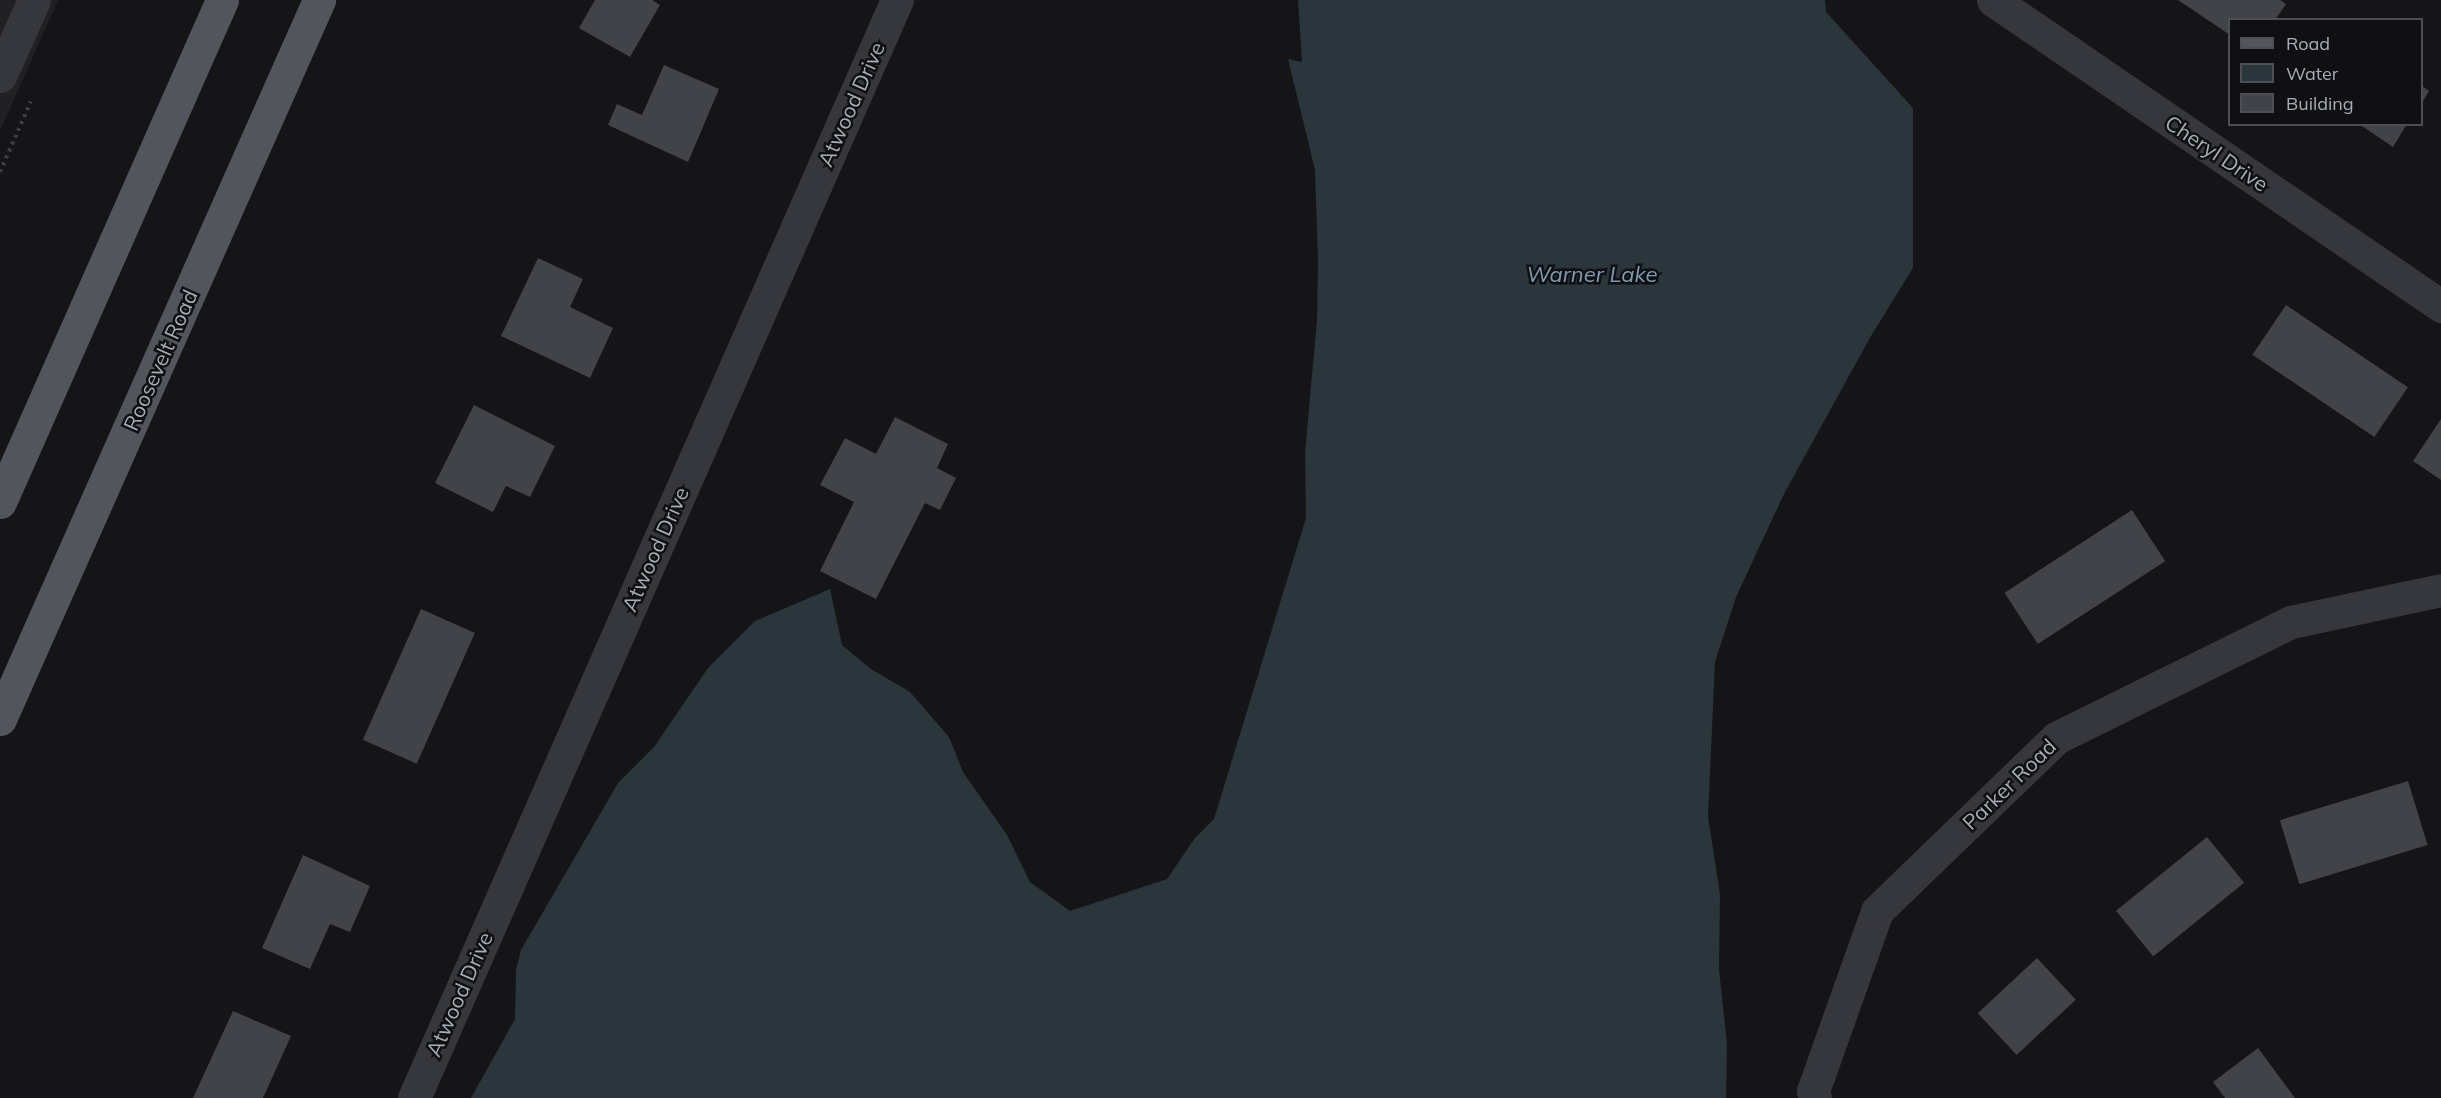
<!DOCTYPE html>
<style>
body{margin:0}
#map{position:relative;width:2441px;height:1098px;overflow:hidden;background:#151517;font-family:Mulish,sans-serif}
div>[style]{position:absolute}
.built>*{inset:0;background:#212125}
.water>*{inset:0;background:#2b353c}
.building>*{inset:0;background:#414348;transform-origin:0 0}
.path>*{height:4px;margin-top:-2px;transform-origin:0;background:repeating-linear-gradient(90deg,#3c3f44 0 3px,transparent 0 7.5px)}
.minor>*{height:33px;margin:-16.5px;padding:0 16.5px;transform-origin:16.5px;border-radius:16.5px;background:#36373d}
.major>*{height:33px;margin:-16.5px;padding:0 16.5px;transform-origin:16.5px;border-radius:16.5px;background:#52555c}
span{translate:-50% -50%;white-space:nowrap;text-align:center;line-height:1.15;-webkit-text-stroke:5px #101012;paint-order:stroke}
.street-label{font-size:21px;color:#a7adb8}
.water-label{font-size:22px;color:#7d9cb4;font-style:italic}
.legend{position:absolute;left:2228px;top:18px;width:195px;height:108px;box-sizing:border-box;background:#101012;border:2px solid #4c4f54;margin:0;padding:8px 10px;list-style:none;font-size:18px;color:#a7adb8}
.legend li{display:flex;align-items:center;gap:12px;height:30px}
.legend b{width:30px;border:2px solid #4c4f54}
</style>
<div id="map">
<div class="built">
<div style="clip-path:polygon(0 0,58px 0,0 131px)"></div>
</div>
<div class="water">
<div style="clip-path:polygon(1298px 0,1825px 0,1826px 12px,1913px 108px,1913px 268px,1871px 336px,1785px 492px,1736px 597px,1715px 662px,1708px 817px,1720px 894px,1719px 969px,1727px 1044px,1726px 1098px,471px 1098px,515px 1019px,516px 970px,521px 950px,618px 783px,654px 747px,708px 668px,755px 621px,830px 589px,842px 645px,871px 669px,910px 692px,949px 737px,963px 772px,1007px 835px,1030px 882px,1070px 911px,1167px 879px,1195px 838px,1214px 819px,1306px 518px,1305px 452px,1317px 320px,1318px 261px,1315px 170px,1288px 59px,1302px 62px)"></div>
</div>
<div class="building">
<div style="clip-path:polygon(595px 0,652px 0,660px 5px,630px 57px,579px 28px)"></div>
<div style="clip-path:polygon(2178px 0,2280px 0,2286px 4px,2275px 20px,2230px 20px,2230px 35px)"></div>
<div style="clip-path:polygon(664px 65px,719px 89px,688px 162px,608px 125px,617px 104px,642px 115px)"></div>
<div style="clip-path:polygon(2422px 86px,2429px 91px,2422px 103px)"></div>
<div style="clip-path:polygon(2359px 124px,2407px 124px,2393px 147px)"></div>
<div style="clip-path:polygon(538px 258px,583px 279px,570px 307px,613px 328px,590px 378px,501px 336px)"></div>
<div style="left:2286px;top:305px;width:147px;height:60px;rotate:34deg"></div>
<div style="clip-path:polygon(474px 405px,555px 446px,530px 497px,506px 486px,493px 512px,435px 483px)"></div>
<div style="clip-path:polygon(895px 417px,948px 444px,937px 468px,956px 478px,940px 510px,925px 503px,876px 599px,820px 571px,854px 502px,820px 485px,845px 438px,876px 454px)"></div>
<div style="clip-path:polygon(2441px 419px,2441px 480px,2413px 461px)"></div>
<div style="left:2132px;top:510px;width:61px;height:152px;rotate:57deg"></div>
<div style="left:421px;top:609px;width:59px;height:143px;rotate:24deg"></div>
<div style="left:2408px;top:781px;width:67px;height:134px;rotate:73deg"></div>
<div style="left:2207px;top:837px;width:59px;height:117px;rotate:51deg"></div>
<div style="clip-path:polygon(303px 855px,370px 886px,350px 932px,330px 924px,310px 969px,262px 948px)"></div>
<div style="left:2037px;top:958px;width:57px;height:81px;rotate:47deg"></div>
<div style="clip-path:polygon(233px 1011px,291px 1036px,263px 1098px,193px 1098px)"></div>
<div style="clip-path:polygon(2258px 1048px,2295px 1098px,2225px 1098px,2213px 1082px)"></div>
</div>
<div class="path">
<div style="left:0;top:172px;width:77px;rotate:-66.4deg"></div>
</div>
<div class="minor">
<div style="left:1993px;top:0;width:543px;rotate:34.33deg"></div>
<div style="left:0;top:76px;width:83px;rotate:-65.9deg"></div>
<div style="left:414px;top:1098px;width:1200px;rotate:-66.26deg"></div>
<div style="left:1815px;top:1098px;width:7px;rotate:-106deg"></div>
<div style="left:1813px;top:1091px;width:191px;rotate:-70.4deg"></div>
<div style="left:1877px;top:911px;width:249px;rotate:-44deg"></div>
<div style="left:2056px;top:738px;width:262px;rotate:-26.3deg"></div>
<div style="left:2291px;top:622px;width:153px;rotate:-12deg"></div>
</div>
<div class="major">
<div style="left:0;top:502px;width:549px;rotate:-66.14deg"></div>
<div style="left:0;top:719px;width:787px;rotate:-66.07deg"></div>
</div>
<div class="street-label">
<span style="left:851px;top:104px;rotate:-66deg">Atwood Drive</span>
<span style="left:2217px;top:153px;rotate:34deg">Cheryl Drive</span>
<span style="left:160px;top:360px;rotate:-66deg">Roosevelt Road</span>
<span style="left:655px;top:549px;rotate:-66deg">Atwood Drive</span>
<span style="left:2009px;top:784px;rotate:-44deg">Parker Road</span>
<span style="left:459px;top:994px;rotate:-66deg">Atwood Drive</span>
</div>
<div class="water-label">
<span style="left:1592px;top:275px">Warner Lake</span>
</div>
<ul class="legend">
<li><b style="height:8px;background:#52555c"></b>Road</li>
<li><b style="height:16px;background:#2b353c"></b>Water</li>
<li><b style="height:16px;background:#414348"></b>Building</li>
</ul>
</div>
